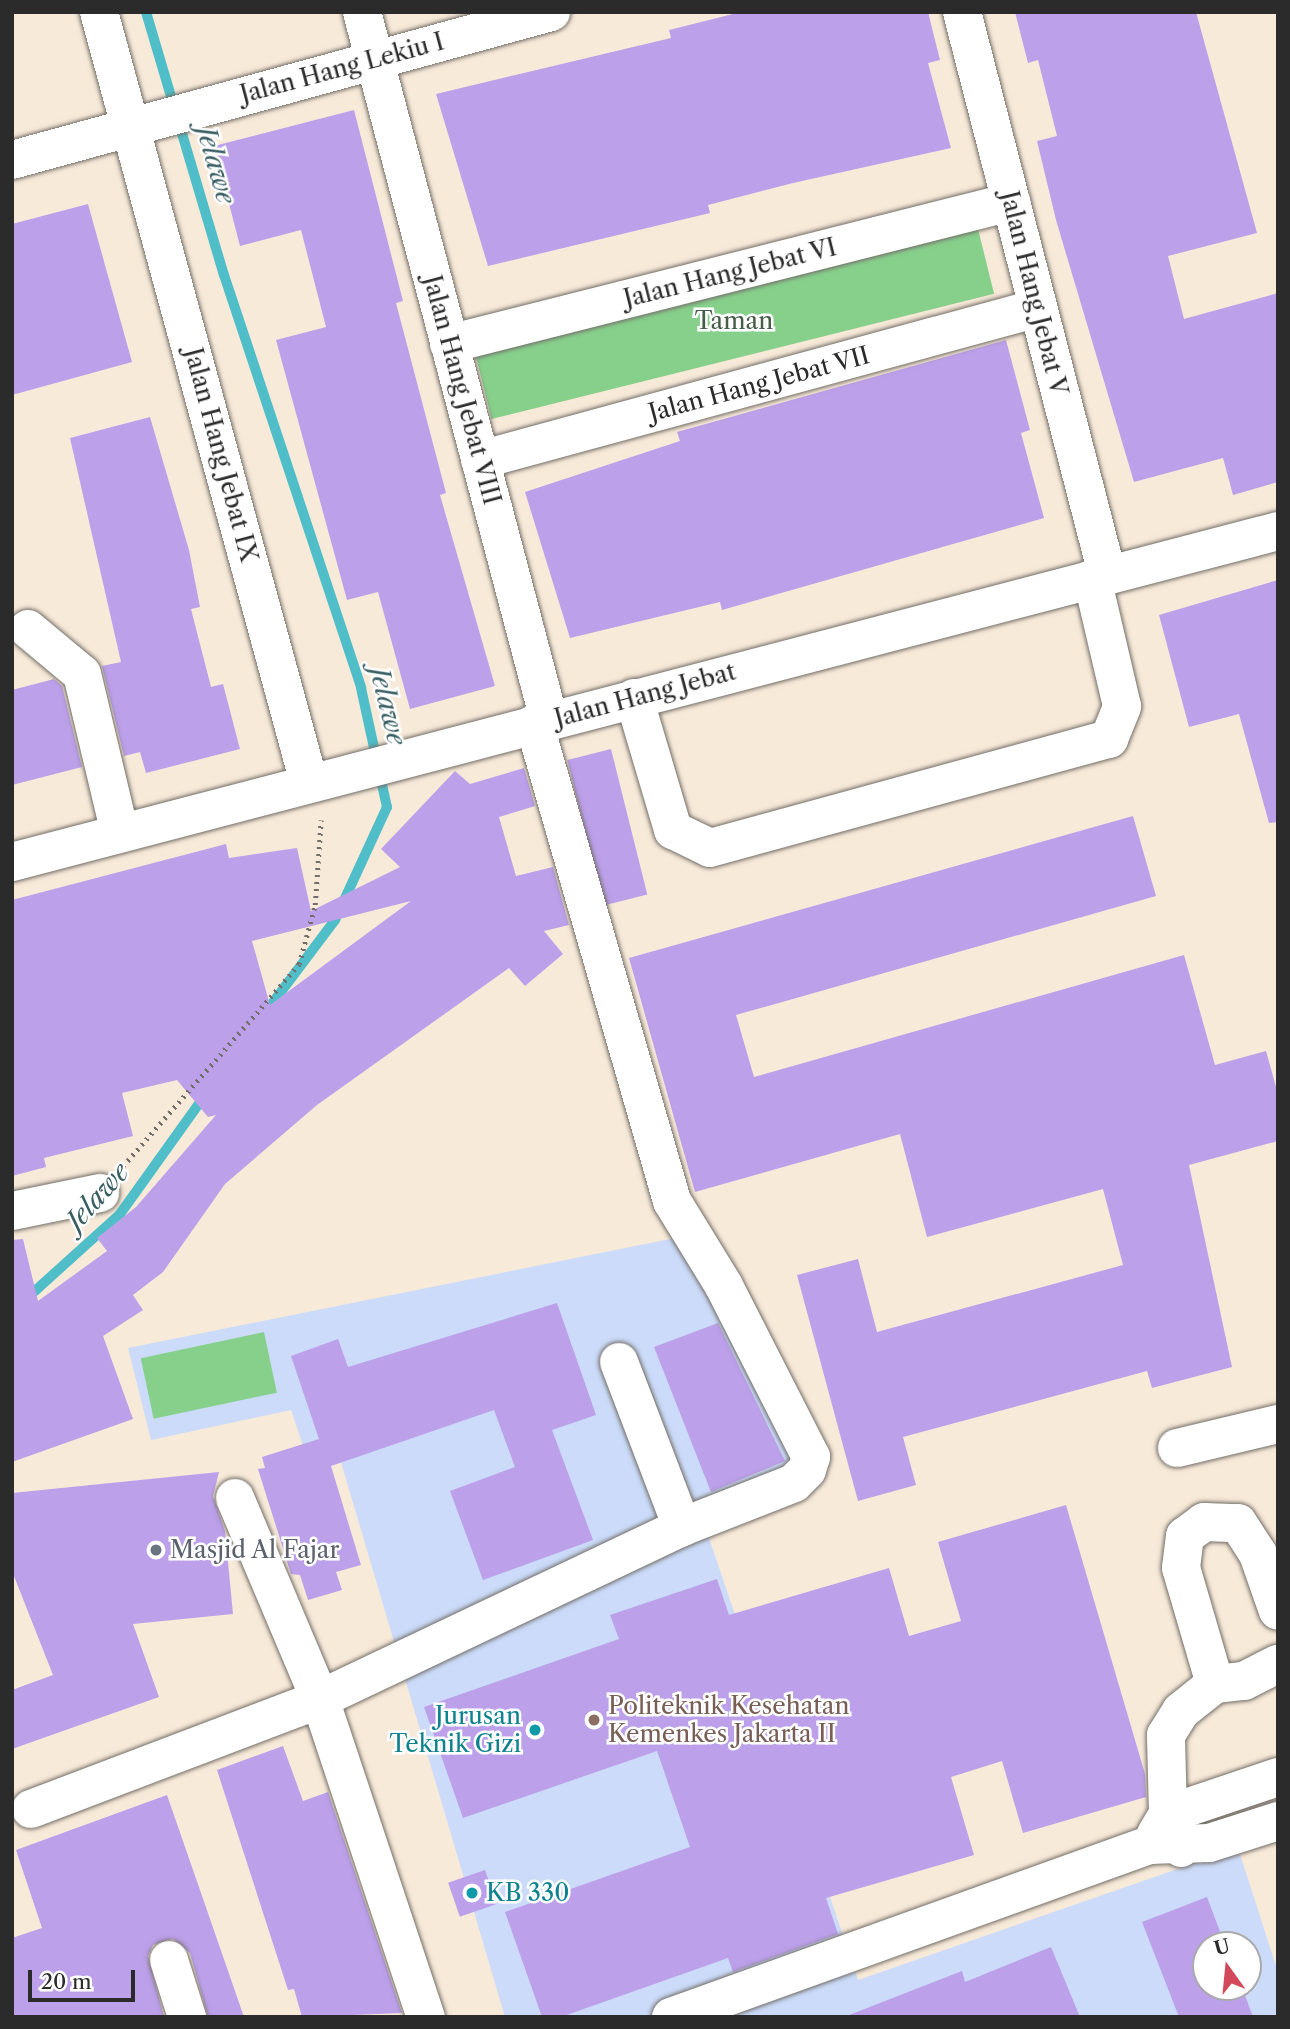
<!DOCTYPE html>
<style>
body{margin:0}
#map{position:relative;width:1290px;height:2029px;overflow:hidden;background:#f8ead9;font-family:"Libre Caslon Text",serif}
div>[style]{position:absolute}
.built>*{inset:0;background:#cbdbf9}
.green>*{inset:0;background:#87d08c;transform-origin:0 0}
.stream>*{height:10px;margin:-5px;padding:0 5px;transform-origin:5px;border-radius:5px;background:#50bec8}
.building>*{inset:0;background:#bca0ea;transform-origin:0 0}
.path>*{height:4.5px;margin-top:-2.25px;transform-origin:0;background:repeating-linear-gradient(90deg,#736e68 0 2px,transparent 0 7px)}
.roads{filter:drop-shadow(0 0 2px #736e68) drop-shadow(0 0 2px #736e68)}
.minor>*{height:38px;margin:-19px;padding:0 19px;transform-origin:19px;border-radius:19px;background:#fff}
.dots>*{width:19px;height:19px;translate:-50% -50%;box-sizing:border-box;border:4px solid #fff;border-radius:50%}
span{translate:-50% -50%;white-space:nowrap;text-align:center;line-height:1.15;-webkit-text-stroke:5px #fff;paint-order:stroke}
.street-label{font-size:24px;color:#2b2b2b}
.park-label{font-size:24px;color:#475d48}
.worship-label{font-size:24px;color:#5b616d}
.left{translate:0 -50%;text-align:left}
.education-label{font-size:24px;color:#785e54}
.culture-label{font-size:24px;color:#0d838f}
.right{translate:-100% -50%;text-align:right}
.water-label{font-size:26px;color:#385e62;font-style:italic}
.frame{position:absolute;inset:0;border:14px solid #2b2b2b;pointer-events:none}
.north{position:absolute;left:1192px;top:1931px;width:70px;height:70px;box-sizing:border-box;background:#fff;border:2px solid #aaa;border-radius:50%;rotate:345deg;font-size:19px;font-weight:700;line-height:28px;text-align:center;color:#2b2b2b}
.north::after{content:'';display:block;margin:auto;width:24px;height:32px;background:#d1495b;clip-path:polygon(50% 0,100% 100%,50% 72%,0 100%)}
.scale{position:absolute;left:28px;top:1970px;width:107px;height:32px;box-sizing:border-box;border:4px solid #2b2b2b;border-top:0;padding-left:9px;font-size:21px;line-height:24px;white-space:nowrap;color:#2b2b2b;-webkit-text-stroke:5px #fff;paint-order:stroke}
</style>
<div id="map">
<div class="built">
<div style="clip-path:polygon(evenodd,680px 1237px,804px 1466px,699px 1508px,858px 1980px,1238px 1848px,1278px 1972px,1278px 2017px,505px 2017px,340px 1459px,310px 1466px,291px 1410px,151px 1440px,128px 1348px,680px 1237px,1206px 1945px,1248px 1945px,1248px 1987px,1206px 1987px,1206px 1945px)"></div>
</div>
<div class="green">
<div style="left:976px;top:221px;width:75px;height:518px;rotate:76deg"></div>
<div style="left:264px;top:1332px;width:62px;height:126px;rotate:78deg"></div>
</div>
<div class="stream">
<div style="left:146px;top:12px;width:274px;rotate:73.5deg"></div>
<div style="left:224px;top:275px;width:435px;rotate:71.6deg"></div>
<div style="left:361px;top:688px;width:122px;rotate:77.7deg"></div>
<div style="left:387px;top:807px;width:124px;rotate:114.7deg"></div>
<div style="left:335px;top:920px;width:116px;rotate:127deg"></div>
<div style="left:26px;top:1299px;width:127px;rotate:-42.1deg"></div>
<div style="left:120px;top:1214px;width:148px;rotate:-54.4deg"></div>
</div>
<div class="building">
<div style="clip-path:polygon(741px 12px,928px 12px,940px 60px,928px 63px,951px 148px,793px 183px,708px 205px,710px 213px,488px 266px,436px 94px,671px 38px,669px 30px)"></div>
<div style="clip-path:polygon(1015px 12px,1196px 12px,1257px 233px,1168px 256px,1184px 319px,1278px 293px,1278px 482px,1233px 495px,1223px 458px,1134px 482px,1056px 220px,1037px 141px,1057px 136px,1038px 60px,1028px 63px)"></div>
<div style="clip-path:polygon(354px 110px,403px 301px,396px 303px,446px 493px,440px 495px,495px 686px,410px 709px,378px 592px,347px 600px,276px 340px,326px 327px,301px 230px,240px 246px,214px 146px)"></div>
<div style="clip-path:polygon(88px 204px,132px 362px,12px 395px,12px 224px)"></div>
<div style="clip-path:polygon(1006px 340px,1030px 430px,1021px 433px,1044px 518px,722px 610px,720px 602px,570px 638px,525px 492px,680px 441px,677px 432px)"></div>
<div style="clip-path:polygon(150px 417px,189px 550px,200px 607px,191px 609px,211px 687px,223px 684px,240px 749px,146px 773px,140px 752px,124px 756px,102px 666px,121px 662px,70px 438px)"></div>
<div style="clip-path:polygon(1278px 580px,1278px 822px,1269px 823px,1239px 714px,1189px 727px,1159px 615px)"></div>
<div style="clip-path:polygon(54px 679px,62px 686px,82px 767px,12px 785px,12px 690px)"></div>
<div style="left:611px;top:749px;width:150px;height:45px;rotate:76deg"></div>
<div style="clip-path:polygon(evenodd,524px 768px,535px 806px,499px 817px,516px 876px,553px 867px,569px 925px,544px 931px,563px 954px,525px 986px,509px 968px,317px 1105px,225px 1184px,163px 1272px,133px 1295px,143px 1310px,103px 1336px,133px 1419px,12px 1462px,12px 1240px,23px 1239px,38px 1301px,107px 1251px,97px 1238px,136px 1207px,216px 1115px,208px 1117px,177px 1080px,122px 1093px,133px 1136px,44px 1158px,46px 1167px,12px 1176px,12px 900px,226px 844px,229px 858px,297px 848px,311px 911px,400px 867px,381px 849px,455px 771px,470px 784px,524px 768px,411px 901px,270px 1005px,252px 941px,411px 901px)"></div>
<div style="clip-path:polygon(1133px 816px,1156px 896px,736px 1015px,754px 1077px,1184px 955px,1215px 1065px,1266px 1051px,1278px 1094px,1278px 1141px,1189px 1165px,1232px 1367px,1152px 1388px,1147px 1371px,903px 1437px,916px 1485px,858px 1501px,797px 1275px,858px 1259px,877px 1332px,1123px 1265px,1103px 1189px,927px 1237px,900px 1134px,695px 1192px,629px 958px)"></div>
<div style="clip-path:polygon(557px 1303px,596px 1415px,552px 1430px,593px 1540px,483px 1580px,450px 1491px,515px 1467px,494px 1410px,331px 1466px,361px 1565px,336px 1572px,342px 1590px,308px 1600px,300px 1575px,291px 1574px,258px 1469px,265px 1468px,262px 1457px,319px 1439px,291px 1356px,338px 1339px,348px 1367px)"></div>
<div style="clip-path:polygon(718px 1323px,785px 1461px,711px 1492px,654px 1347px)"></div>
<div style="clip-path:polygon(219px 1472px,213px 1496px,225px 1531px,233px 1614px,133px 1624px,159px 1697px,12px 1749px,12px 1690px,53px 1675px,12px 1571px,12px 1493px)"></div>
<div style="clip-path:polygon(1066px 1505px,1145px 1774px,1146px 1797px,1023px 1833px,1002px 1761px,951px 1777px,974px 1855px,826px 1898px,838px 1934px,733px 1972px,728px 1958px,561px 2017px,542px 2017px,505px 1912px,690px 1847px,657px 1751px,463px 1818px,424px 1707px,619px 1639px,610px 1615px,717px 1579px,729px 1615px,889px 1568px,909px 1636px,961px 1621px,938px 1542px)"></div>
<div style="clip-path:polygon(283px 1746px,303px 1801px,328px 1792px,402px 2013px,302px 2017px,294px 1989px,288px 1990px,217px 1770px)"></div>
<div style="clip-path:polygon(167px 1795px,244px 2017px,208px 2017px,190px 1953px,173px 1939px,153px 1945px,148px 1956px,164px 2017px,12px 2017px,12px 1938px,42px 1928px,16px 1850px)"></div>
<div style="left:485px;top:1870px;width:36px;height:39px;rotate:71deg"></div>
<div style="clip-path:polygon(1207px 1897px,1225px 1945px,1206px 1945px,1206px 1987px,1242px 1987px,1253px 2017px,1179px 2017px,1142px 1922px)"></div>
<div style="clip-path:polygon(1051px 1947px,1080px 2017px,844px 2017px,962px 1971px,965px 1982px)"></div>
</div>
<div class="path">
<div style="left:123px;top:1166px;width:268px;rotate:-48.9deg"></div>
<div style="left:299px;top:964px;width:61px;rotate:-74.8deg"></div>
<div style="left:315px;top:905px;width:85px;rotate:-86deg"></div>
</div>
<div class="roads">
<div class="minor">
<div style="left:99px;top:12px;width:799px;rotate:74.76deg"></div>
<div style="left:362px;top:12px;width:732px;rotate:75.2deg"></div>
<div style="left:962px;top:12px;width:580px;rotate:75.53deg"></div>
<div style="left:12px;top:160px;width:559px;rotate:-15.35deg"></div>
<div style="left:449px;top:344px;width:580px;rotate:-14.18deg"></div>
<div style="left:480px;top:460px;width:578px;rotate:-15.24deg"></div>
<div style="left:28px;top:629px;width:70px;rotate:39.8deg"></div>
<div style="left:82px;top:674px;width:163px;rotate:76.6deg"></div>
<div style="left:634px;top:698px;width:138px;rotate:73.5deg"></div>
<div style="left:673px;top:830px;width:41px;rotate:25.9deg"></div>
<div style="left:710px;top:848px;width:414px;rotate:-15.3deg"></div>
<div style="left:1109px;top:739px;width:35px;rotate:-68deg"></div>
<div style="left:1122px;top:706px;width:131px;rotate:-103.2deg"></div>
<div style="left:12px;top:862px;width:1309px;rotate:-14.65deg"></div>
<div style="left:12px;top:1211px;width:90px;rotate:-11.6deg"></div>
<div style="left:619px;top:1362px;width:177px;rotate:69.1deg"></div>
<div style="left:1177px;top:1448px;width:104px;rotate:-13.4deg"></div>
<div style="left:235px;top:1498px;width:218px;rotate:67.1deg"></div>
<div style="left:320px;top:1699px;width:335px;rotate:71.6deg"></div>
<div style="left:1215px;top:1684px;width:29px;rotate:-6deg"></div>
<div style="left:1244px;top:1681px;width:38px;rotate:-27deg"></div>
<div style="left:31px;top:1809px;width:309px;rotate:-20.8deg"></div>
<div style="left:320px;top:1699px;width:401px;rotate:-25.4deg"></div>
<div style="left:682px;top:1527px;width:120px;rotate:-21.4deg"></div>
<div style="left:794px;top:1483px;width:18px;rotate:-45deg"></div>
<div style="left:807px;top:1470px;width:14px;rotate:-73deg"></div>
<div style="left:811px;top:1457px;width:192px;rotate:-117deg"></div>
<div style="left:724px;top:1286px;width:100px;rotate:-121.5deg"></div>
<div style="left:672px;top:1201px;width:497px;rotate:-106.1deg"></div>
<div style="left:1156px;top:1834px;width:23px;rotate:-59deg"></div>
<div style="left:1168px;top:1814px;width:116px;rotate:-18.6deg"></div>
<div style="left:1181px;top:1848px;width:36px;rotate:-111deg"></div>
<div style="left:1168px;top:1814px;width:79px;rotate:-91.5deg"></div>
<div style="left:1166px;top:1735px;width:28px;rotate:-58deg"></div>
<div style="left:1181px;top:1711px;width:43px;rotate:-38.5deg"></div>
<div style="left:1215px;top:1684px;width:121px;rotate:-106.3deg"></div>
<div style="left:1181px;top:1568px;width:32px;rotate:-83deg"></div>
<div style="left:1185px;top:1536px;width:24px;rotate:-36deg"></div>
<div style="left:1204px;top:1522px;width:34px;rotate:2deg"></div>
<div style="left:1238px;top:1523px;width:37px;rotate:57deg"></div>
<div style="left:1258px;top:1554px;width:60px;rotate:70.7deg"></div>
<div style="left:169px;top:1960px;width:60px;rotate:72.5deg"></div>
<div style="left:671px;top:2017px;width:508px;rotate:-19.79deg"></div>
<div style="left:1149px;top:1845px;width:60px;rotate:-1.9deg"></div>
<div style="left:1209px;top:1843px;width:72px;rotate:-17.7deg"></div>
</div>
</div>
<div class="dots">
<div style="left:156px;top:1550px;background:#6b7280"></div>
<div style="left:594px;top:1720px;background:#8d6e63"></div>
<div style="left:535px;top:1730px;background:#0f9aa8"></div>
<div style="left:472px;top:1893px;background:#0f9aa8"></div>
</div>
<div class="street-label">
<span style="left:342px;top:68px;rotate:-15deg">Jalan Hang Lekiu I</span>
<span style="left:730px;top:273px;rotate:-14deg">Jalan Hang Jebat VI</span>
<span style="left:1034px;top:293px;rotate:76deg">Jalan Hang Jebat V</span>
<span style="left:759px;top:384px;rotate:-15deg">Jalan Hang Jebat VII</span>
<span style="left:462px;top:390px;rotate:75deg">Jalan Hang Jebat VIII</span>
<span style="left:221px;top:455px;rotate:75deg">Jalan Hang Jebat IX</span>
<span style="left:645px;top:695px;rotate:-15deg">Jalan Hang Jebat</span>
</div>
<div class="park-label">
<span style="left:734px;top:321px">Taman</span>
</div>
<div class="worship-label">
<span class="left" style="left:170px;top:1550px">Masjid Al Fajar</span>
</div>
<div class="education-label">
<span class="left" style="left:608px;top:1720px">Politeknik Kesehatan<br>Kemenkes Jakarta II</span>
</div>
<div class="culture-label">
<span class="right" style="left:521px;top:1730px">Jurusan<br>Teknik Gizi</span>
<span class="left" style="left:486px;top:1893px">KB 330</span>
</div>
<div class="water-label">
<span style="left:215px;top:165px;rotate:74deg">Jelawe</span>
<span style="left:387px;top:706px;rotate:76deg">Jelawe</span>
<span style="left:98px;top:1197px;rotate:-48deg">Jelawe</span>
</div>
<div class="frame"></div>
<div class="north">U</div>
<div class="scale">20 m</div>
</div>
